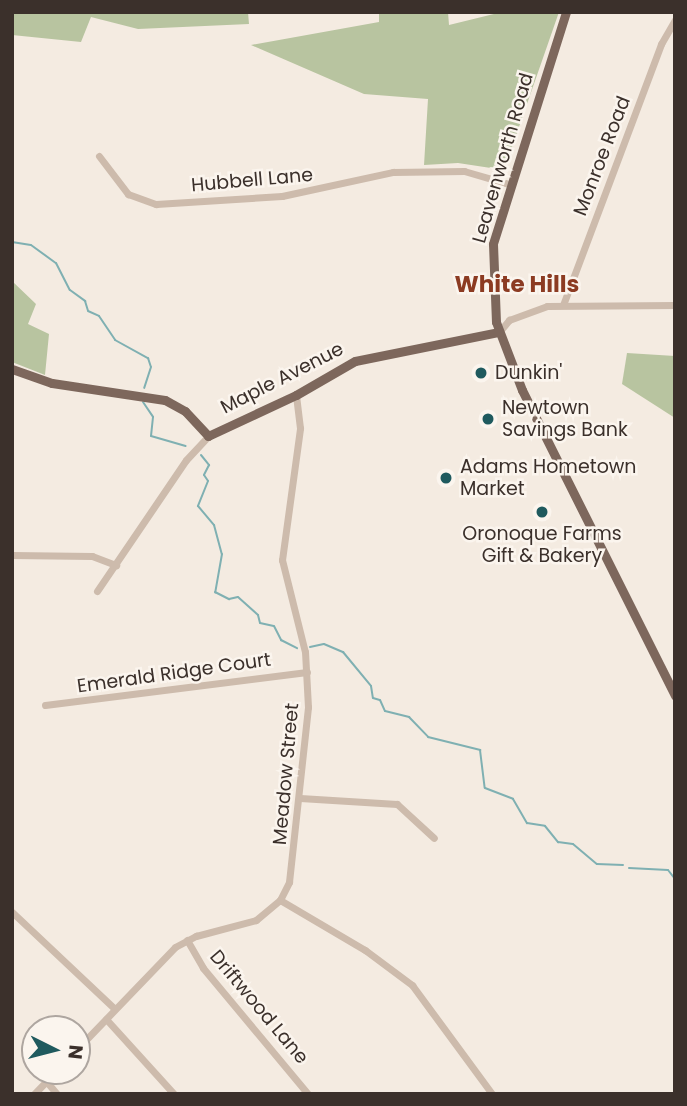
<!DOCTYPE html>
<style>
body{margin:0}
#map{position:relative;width:687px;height:1106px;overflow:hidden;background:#f4ebe1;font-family:Poppins,sans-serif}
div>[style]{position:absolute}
.green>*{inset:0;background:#b8c4a0}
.stream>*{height:2px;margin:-1px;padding:0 1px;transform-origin:1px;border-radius:1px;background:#7fb0b2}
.minor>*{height:7px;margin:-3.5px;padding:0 3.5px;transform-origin:3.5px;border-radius:3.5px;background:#cdbbac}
.major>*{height:9px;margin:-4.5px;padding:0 4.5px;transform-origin:4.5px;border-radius:4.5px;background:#7d675c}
.dots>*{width:19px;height:19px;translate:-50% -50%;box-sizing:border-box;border:4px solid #fbf5ee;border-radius:50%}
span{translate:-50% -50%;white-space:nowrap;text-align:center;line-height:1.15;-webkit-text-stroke:5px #fbf5ee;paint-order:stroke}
.street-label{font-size:19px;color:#3b302b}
.poi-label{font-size:19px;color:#3b302b}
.left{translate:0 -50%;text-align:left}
.quarter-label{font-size:23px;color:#8c3b22;font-weight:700}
.frame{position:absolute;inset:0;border:14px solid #3b302b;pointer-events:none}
.north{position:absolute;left:21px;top:1015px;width:70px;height:70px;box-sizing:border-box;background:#fbf5ee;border:2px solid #aea6a0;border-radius:50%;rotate:96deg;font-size:19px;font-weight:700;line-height:28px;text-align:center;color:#3b302b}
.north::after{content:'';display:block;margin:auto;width:24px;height:32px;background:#1f5a5e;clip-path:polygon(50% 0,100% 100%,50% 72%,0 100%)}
</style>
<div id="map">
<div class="green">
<div style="clip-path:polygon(12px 12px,248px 12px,249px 24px,138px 29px,91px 17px,81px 42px,12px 35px)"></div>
<div style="clip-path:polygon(379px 12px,448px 12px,449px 25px,502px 12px,559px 12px,504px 170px,458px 163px,424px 165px,428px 99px,364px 94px,251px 45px,379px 22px)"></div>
<div style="clip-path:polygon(12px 281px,36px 304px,28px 324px,49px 334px,45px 375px,12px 362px)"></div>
<div style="clip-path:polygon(627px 353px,675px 356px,675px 418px,622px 384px)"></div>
</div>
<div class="stream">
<div style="left:12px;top:242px;width:19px;rotate:9deg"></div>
<div style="left:31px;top:245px;width:31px;rotate:36deg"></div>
<div style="left:56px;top:263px;width:30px;rotate:63deg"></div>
<div style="left:70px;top:290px;width:19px;rotate:36deg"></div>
<div style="left:85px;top:301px;width:10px;rotate:73deg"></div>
<div style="left:88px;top:311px;width:12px;rotate:24deg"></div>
<div style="left:99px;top:316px;width:29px;rotate:56deg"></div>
<div style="left:115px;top:340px;width:38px;rotate:29deg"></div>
<div style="left:148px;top:358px;width:9px;rotate:72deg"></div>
<div style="left:151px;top:367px;width:22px;rotate:108deg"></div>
<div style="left:143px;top:402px;width:18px;rotate:56deg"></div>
<div style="left:153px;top:417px;width:19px;rotate:96deg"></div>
<div style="left:151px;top:436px;width:36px;rotate:16deg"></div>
<div style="left:201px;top:455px;width:13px;rotate:51deg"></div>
<div style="left:209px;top:465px;width:11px;rotate:117deg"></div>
<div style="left:204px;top:475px;width:7px;rotate:56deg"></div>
<div style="left:208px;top:481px;width:27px;rotate:112deg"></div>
<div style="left:198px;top:506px;width:25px;rotate:50deg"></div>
<div style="left:214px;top:525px;width:30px;rotate:75deg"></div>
<div style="left:222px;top:554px;width:39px;rotate:100deg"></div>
<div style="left:215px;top:592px;width:16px;rotate:27deg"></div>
<div style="left:229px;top:599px;width:9px;rotate:-13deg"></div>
<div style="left:238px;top:597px;width:27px;rotate:42deg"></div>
<div style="left:258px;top:615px;width:8px;rotate:76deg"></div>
<div style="left:260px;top:623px;width:14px;rotate:12deg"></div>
<div style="left:274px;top:626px;width:16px;rotate:63deg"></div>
<div style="left:281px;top:640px;width:18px;rotate:27deg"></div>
<div style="left:310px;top:647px;width:14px;rotate:-12deg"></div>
<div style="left:324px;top:644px;width:21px;rotate:23deg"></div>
<div style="left:343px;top:652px;width:44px;rotate:50.5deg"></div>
<div style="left:371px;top:686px;width:12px;rotate:81deg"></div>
<div style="left:373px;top:698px;width:7px;rotate:16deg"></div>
<div style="left:380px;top:700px;width:12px;rotate:66deg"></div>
<div style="left:385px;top:711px;width:25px;rotate:14deg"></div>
<div style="left:409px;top:717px;width:28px;rotate:46deg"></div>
<div style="left:428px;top:737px;width:54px;rotate:14deg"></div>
<div style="left:480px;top:750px;width:38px;rotate:83deg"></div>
<div style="left:485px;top:788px;width:30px;rotate:21deg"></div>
<div style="left:513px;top:799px;width:28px;rotate:60deg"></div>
<div style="left:527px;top:823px;width:18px;rotate:9deg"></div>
<div style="left:545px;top:826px;width:21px;rotate:51deg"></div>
<div style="left:558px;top:842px;width:15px;rotate:8deg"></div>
<div style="left:573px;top:844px;width:31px;rotate:40deg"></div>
<div style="left:597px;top:864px;width:26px;rotate:2deg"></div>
<div style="left:629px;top:868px;width:39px;rotate:3deg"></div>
<div style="left:668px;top:870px;width:11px;rotate:52deg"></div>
</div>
<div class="minor">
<div style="left:99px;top:156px;width:48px;rotate:52.7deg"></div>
<div style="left:128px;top:194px;width:30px;rotate:20deg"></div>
<div style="left:156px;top:204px;width:126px;rotate:-3.6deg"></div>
<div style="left:282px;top:196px;width:114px;rotate:-12.2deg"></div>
<div style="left:393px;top:172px;width:71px;rotate:-0.8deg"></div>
<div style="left:464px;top:171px;width:47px;rotate:16.1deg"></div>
<div style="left:563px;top:305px;width:279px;rotate:-69.4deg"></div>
<div style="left:661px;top:44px;width:28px;rotate:-60deg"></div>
<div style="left:499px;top:332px;width:16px;rotate:-50deg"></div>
<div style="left:509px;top:320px;width:40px;rotate:-20.2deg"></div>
<div style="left:547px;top:306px;width:128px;rotate:-0.4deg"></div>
<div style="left:12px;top:555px;width:80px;rotate:0.7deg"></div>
<div style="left:92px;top:556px;width:26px;rotate:21deg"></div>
<div style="left:97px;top:591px;width:158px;rotate:-55.8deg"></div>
<div style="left:186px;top:460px;width:33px;rotate:-47deg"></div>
<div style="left:45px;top:705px;width:264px;rotate:-7.2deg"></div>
<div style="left:300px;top:798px;width:97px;rotate:3.5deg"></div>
<div style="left:397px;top:804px;width:50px;rotate:42.6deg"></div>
<div style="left:280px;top:900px;width:99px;rotate:30.5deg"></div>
<div style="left:365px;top:950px;width:59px;rotate:36.7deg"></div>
<div style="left:412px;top:985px;width:135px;rotate:53.7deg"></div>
<div style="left:12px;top:912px;width:141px;rotate:43.3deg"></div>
<div style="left:187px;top:940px;width:32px;rotate:60deg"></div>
<div style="left:203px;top:968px;width:164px;rotate:50.2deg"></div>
<div style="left:106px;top:1019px;width:101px;rotate:47.8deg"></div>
<div style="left:77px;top:1049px;width:141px;rotate:-46.1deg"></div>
<div style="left:175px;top:947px;width:24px;rotate:-28deg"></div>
<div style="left:196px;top:936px;width:62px;rotate:-14.9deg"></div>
<div style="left:256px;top:920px;width:31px;rotate:-40deg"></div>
<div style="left:280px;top:900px;width:20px;rotate:-63deg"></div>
<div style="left:289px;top:882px;width:176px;rotate:-83.8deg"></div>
<div style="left:308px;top:707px;width:55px;rotate:-93.1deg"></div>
<div style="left:305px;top:652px;width:95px;rotate:-104deg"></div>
<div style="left:282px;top:560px;width:133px;rotate:-82.2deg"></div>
<div style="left:300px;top:428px;width:33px;rotate:-97deg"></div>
<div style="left:46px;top:1081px;width:17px;rotate:50deg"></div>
<div style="left:34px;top:1094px;width:32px;rotate:-46deg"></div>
</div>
<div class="major">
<div style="left:566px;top:12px;width:243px;rotate:107.5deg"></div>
<div style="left:493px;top:244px;width:78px;rotate:87.8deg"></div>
<div style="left:496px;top:322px;width:73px;rotate:69.1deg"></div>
<div style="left:522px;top:390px;width:342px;rotate:63.4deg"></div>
<div style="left:12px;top:369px;width:42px;rotate:19.3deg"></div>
<div style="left:52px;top:383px;width:114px;rotate:8.6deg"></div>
<div style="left:165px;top:400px;width:23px;rotate:29deg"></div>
<div style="left:185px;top:411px;width:34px;rotate:47deg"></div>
<div style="left:208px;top:436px;width:97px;rotate:-25deg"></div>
<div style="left:296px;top:395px;width:68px;rotate:-30deg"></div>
<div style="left:355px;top:361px;width:147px;rotate:-11.4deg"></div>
</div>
<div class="dots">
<div style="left:481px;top:373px;background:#1f5a5e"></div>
<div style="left:488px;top:419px;background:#1f5a5e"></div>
<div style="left:446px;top:478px;background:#1f5a5e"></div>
<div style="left:542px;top:512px;background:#1f5a5e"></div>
</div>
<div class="street-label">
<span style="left:602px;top:156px;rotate:-69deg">Monroe Road</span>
<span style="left:503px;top:158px;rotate:-74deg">Leavenworth Road</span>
<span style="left:252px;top:180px;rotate:-5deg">Hubbell Lane</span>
<span style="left:282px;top:378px;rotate:-27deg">Maple Avenue</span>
<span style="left:174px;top:673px;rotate:-8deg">Emerald Ridge Court</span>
<span style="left:286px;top:774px;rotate:-85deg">Meadow Street</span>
<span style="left:259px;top:1007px;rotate:50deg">Driftwood Lane</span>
</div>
<div class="poi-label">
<span class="left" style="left:495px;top:373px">Dunkin'</span>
<span class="left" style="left:502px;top:419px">Newtown<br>Savings Bank</span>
<span class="left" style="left:460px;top:478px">Adams Hometown<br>Market</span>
<span style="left:542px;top:545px">Oronoque Farms<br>Gift &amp; Bakery</span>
</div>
<div class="quarter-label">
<span style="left:517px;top:284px">White Hills</span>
</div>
<div class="frame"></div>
<div class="north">N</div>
</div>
